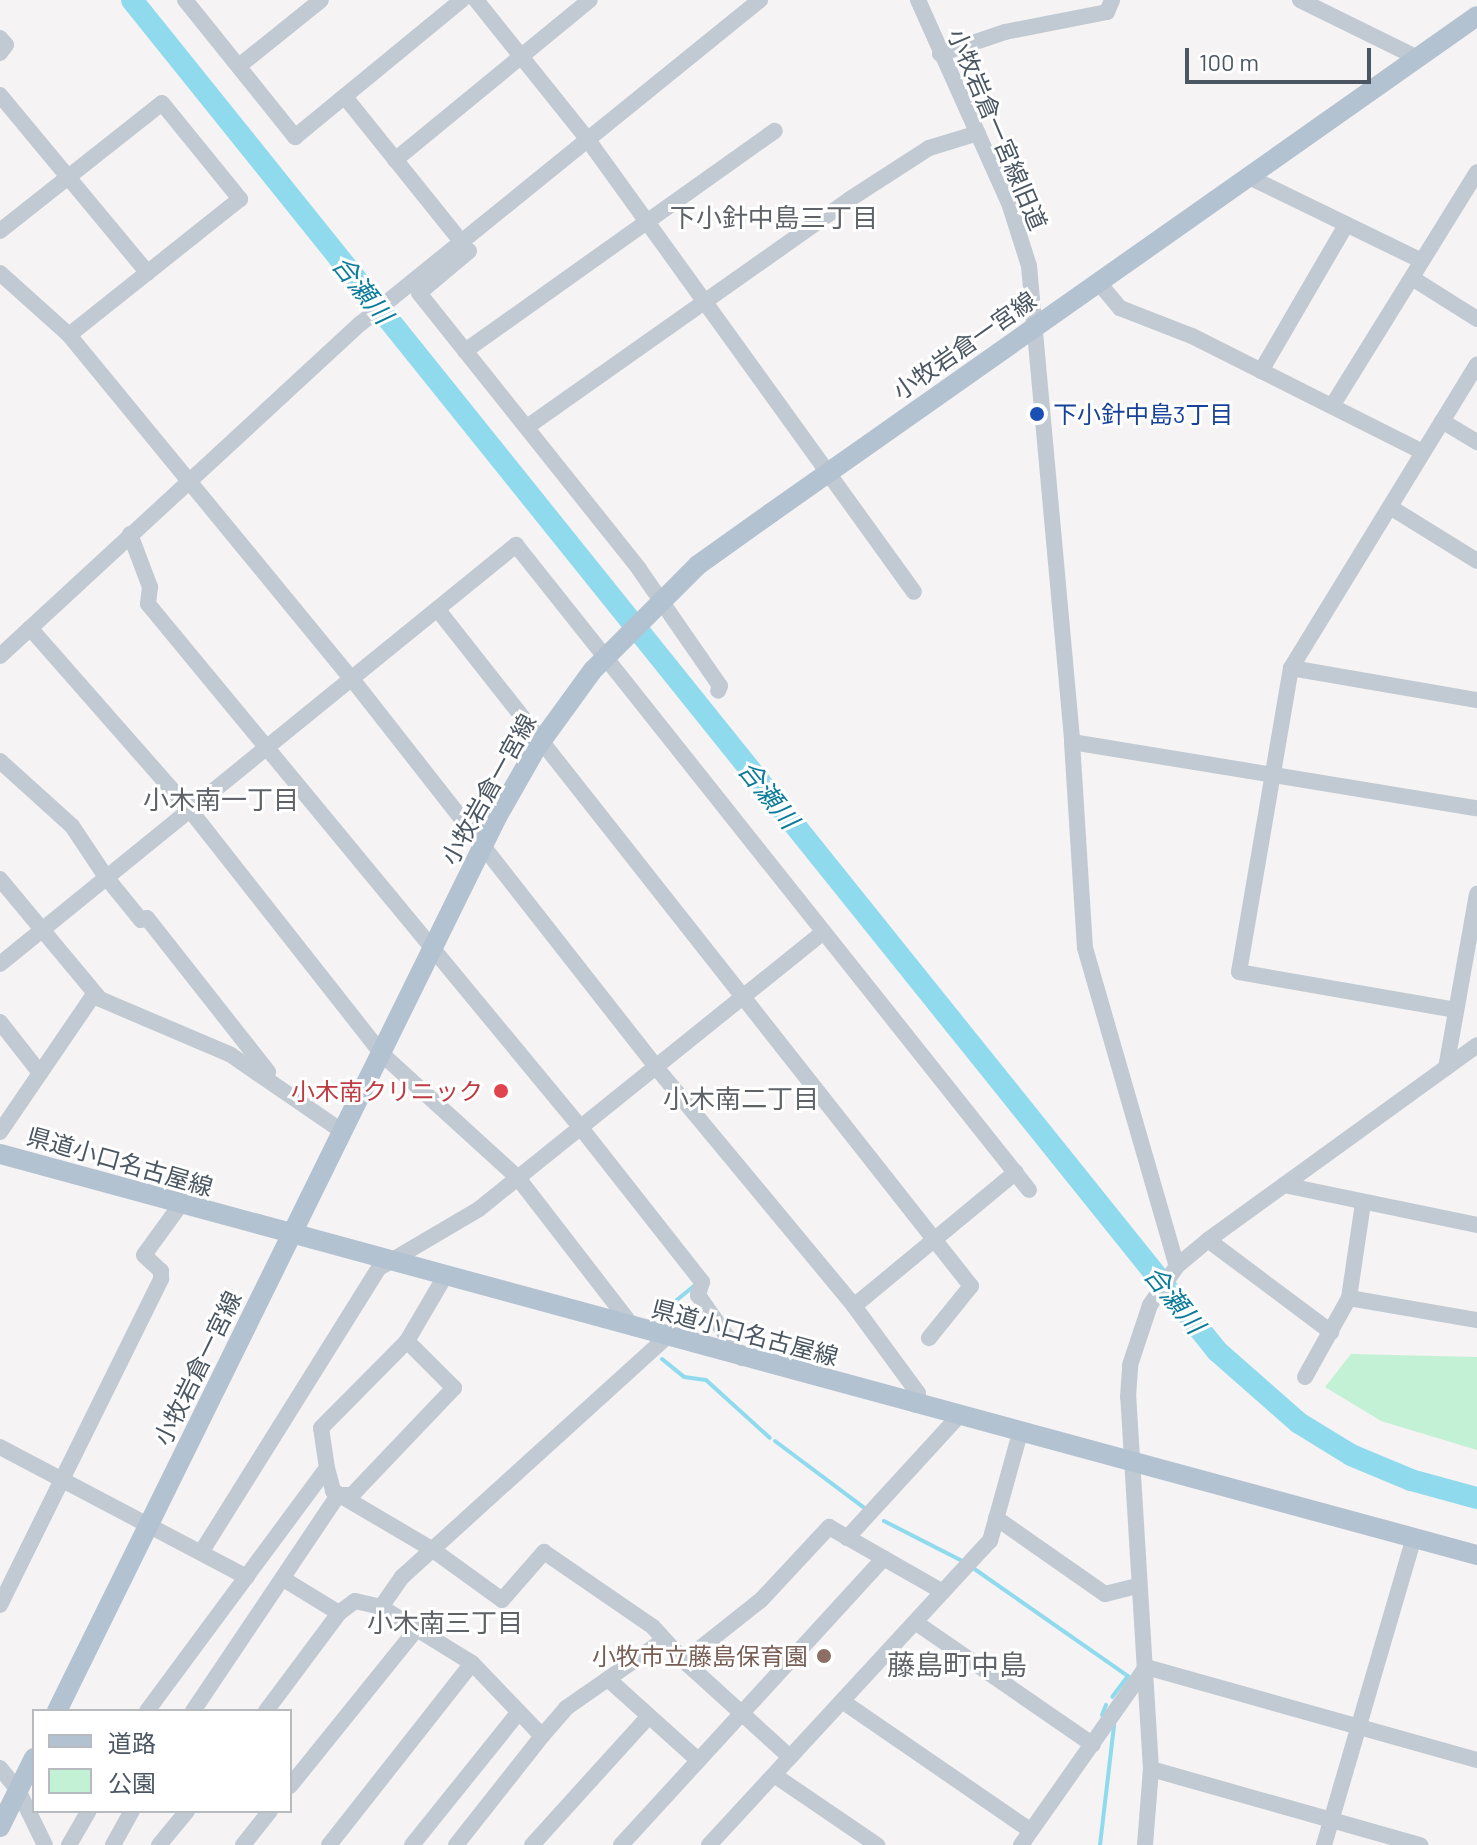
<!DOCTYPE html>
<meta charset="utf-8">
<style>
body{margin:0}
#map{position:relative;width:1477px;height:1845px;overflow:hidden;background:#f5f3f3;font-family:Barlow,"Noto Sans JP",sans-serif}
div>[style]{position:absolute}
.green>*{inset:0;background:#c3f1d5}
.stream>*{height:4px;margin:-2px;padding:0 2px;transform-origin:2px;border-radius:2px;background:#90daee}
.river>*{height:22px;margin:-11px;padding:0 11px;transform-origin:11px;border-radius:11px;background:#90daee}
.minor>*{height:16px;margin:-8px;padding:0 8px;transform-origin:8px;border-radius:8px;background:#c1cad2}
.major>*{height:20px;margin:-10px;padding:0 10px;transform-origin:10px;border-radius:10px;background:#b3c2d1}
.major-bridge>*{height:20px;margin:-10px;padding:0 10px;transform-origin:10px;border-radius:10px;background:#b3c2d1}
.dots>*{width:22px;height:22px;translate:-50% -50%;box-sizing:border-box;border:4px solid #fff;border-radius:50%}
span{translate:-50% -50%;white-space:nowrap;text-align:center;line-height:1.15;-webkit-text-stroke:6px #fff;paint-order:stroke}
.street-label{font-size:24px;color:#4a5661}
.transit-label{font-size:24px;color:#164399}
.left{translate:0 -50%;text-align:left}
.health-label{font-size:24px;color:#be3a42}
.right{translate:-100% -50%;text-align:right}
.education-label{font-size:24px;color:#785e54}
.neighbourhood-label{font-size:26px;color:#5f6368}
.water-label{font-size:26px;color:#0c7c9b;font-style:italic}
.quarter-label{font-size:28px;color:#5f6368}
.legend{position:absolute;left:32px;top:1709px;width:260px;height:104px;box-sizing:border-box;background:#fff;border:2px solid #b7bbc0;margin:0;padding:10px 14px;list-style:none;font-size:24px;color:#4a5661}
.legend li{display:flex;align-items:center;gap:16px;height:40px}
.legend b{width:40px;border:2px solid #b7bbc0}
.scale{position:absolute;left:1185px;top:48px;width:186px;height:36px;box-sizing:border-box;border:4px solid #4a5661;border-top:0;padding-left:10px;font-size:24px;line-height:28px;white-space:nowrap;color:#4a5661;-webkit-text-stroke:6px #fff;paint-order:stroke}
</style>
<div id="map">
<div class="green">
<div style="clip-path:polygon(1351px 1354px,1477px 1357px,1477px 1450px,1381px 1421px,1325px 1387px)"></div>
</div>
<div class="stream">
<div style="left:650px;top:1322px;width:58px;rotate:-39.4deg"></div>
<div style="left:662px;top:1359px;width:28px;rotate:39deg"></div>
<div style="left:684px;top:1377px;width:22px;rotate:8deg"></div>
<div style="left:706px;top:1380px;width:86px;rotate:42.2deg"></div>
<div style="left:775px;top:1441px;width:114px;rotate:36.8deg"></div>
<div style="left:884px;top:1521px;width:88px;rotate:27.1deg"></div>
<div style="left:973px;top:1568px;width:189px;rotate:34.9deg"></div>
<div style="left:1128px;top:1676px;width:26px;rotate:127deg"></div>
<div style="left:1102px;top:1715px;width:11px;rotate:-68deg"></div>
<div style="left:1100px;top:1845px;width:121px;rotate:-83.3deg"></div>
</div>
<div class="river">
<div style="left:132px;top:0;width:1733px;rotate:51.23deg"></div>
<div style="left:1217px;top:1351px;width:109px;rotate:41.3deg"></div>
<div style="left:1299px;top:1423px;width:61px;rotate:31.6deg"></div>
<div style="left:1351px;top:1455px;width:65px;rotate:22.6deg"></div>
<div style="left:1411px;top:1480px;width:68px;rotate:15.3deg"></div>
</div>
<div class="minor">
<div style="left:185px;top:0;width:176px;rotate:51.2deg"></div>
<div style="left:295px;top:137px;width:216px;rotate:-39.4deg"></div>
<div style="left:476px;top:0;width:179px;rotate:51.3deg"></div>
<div style="left:588px;top:140px;width:557px;rotate:54.2deg"></div>
<div style="left:918px;top:0;width:226px;rotate:65.9deg"></div>
<div style="left:1010px;top:206px;width:63px;rotate:72.4deg"></div>
<div style="left:1029px;top:266px;width:478px;rotate:84.8deg"></div>
<div style="left:1072px;top:742px;width:206px;rotate:86.4deg"></div>
<div style="left:1085px;top:948px;width:331px;rotate:73.9deg"></div>
<div style="left:1300px;top:0;width:131px;rotate:26.2deg"></div>
<div style="left:0;top:38px;width:9px;rotate:49deg"></div>
<div style="left:6px;top:45px;width:10px;rotate:127deg"></div>
<div style="left:940px;top:54px;width:69px;rotate:-18.7deg"></div>
<div style="left:1005px;top:32px;width:104px;rotate:-11.1deg"></div>
<div style="left:1107px;top:12px;width:13px;rotate:-67deg"></div>
<div style="left:239px;top:66px;width:105px;rotate:-38.8deg"></div>
<div style="left:0;top:95px;width:231px;rotate:50.3deg"></div>
<div style="left:345px;top:97px;width:176px;rotate:51.2deg"></div>
<div style="left:395px;top:160px;width:252px;rotate:-39.4deg"></div>
<div style="left:1249px;top:177px;width:192px;rotate:25.9deg"></div>
<div style="left:0;top:231px;width:206px;rotate:-38.3deg"></div>
<div style="left:162px;top:103px;width:124px;rotate:50.9deg"></div>
<div style="left:240px;top:199px;width:218px;rotate:141.5deg"></div>
<div style="left:469px;top:251px;width:65px;rotate:140deg"></div>
<div style="left:419px;top:293px;width:353px;rotate:51.4deg"></div>
<div style="left:639px;top:569px;width:142px;rotate:55.3deg"></div>
<div style="left:720px;top:686px;width:5px;rotate:112deg"></div>
<div style="left:0;top:273px;width:93px;rotate:41.9deg"></div>
<div style="left:69px;top:335px;width:445px;rotate:50.6deg"></div>
<div style="left:352px;top:679px;width:492px;rotate:51.9deg"></div>
<div style="left:655px;top:1066px;width:312px;rotate:50.3deg"></div>
<div style="left:854px;top:1306px;width:108px;rotate:53.7deg"></div>
<div style="left:918px;top:1393px;width:12px;rotate:104deg"></div>
<div style="left:1412px;top:278px;width:77px;rotate:32.2deg"></div>
<div style="left:1099px;top:283px;width:33px;rotate:50deg"></div>
<div style="left:1120px;top:308px;width:77px;rotate:21.3deg"></div>
<div style="left:1192px;top:336px;width:258px;rotate:26.7deg"></div>
<div style="left:465px;top:351px;width:380px;rotate:-35.4deg"></div>
<div style="left:1261px;top:371px;width:169px;rotate:-59.8deg"></div>
<div style="left:1332px;top:406px;width:275px;rotate:-58.2deg"></div>
<div style="left:1442px;top:421px;width:41px;rotate:31deg"></div>
<div style="left:527px;top:427px;width:395px;rotate:-35.2deg"></div>
<div style="left:850px;top:199px;width:94px;rotate:-32.8deg"></div>
<div style="left:929px;top:148px;width:51px;rotate:-17deg"></div>
<div style="left:1390px;top:507px;width:102px;rotate:31.8deg"></div>
<div style="left:130px;top:534px;width:57px;rotate:69.3deg"></div>
<div style="left:150px;top:587px;width:17px;rotate:97deg"></div>
<div style="left:148px;top:604px;width:680px;rotate:50.43deg"></div>
<div style="left:581px;top:1128px;width:196px;rotate:51.8deg"></div>
<div style="left:702px;top:1282px;width:14px;rotate:107deg"></div>
<div style="left:698px;top:1295px;width:77px;rotate:55.1deg"></div>
<div style="left:438px;top:610px;width:861px;rotate:51.75deg"></div>
<div style="left:971px;top:1286px;width:67px;rotate:128.9deg"></div>
<div style="left:30px;top:628px;width:242px;rotate:48.7deg"></div>
<div style="left:190px;top:810px;width:312px;rotate:51.8deg"></div>
<div style="left:383px;top:1055px;width:183px;rotate:42.3deg"></div>
<div style="left:518px;top:1178px;width:190px;rotate:52.3deg"></div>
<div style="left:0;top:656px;width:490px;rotate:-42.7deg"></div>
<div style="left:360px;top:324px;width:515px;rotate:-39.01deg"></div>
<div style="left:1291px;top:668px;width:189px;rotate:9.8deg"></div>
<div style="left:1072px;top:742px;width:410px;rotate:9.3deg"></div>
<div style="left:0;top:761px;width:97px;rotate:42.1deg"></div>
<div style="left:72px;top:826px;width:61px;rotate:56.3deg"></div>
<div style="left:106px;top:877px;width:55px;rotate:50.9deg"></div>
<div style="left:141px;top:920px;width:6px;rotate:-18deg"></div>
<div style="left:147px;top:918px;width:196px;rotate:51.8deg"></div>
<div style="left:0;top:879px;width:156px;rotate:50.2deg"></div>
<div style="left:100px;top:999px;width:142px;rotate:23.1deg"></div>
<div style="left:231px;top:1055px;width:136px;rotate:34.5deg"></div>
<div style="left:0;top:964px;width:665px;rotate:-39.08deg"></div>
<div style="left:516px;top:545px;width:824px;rotate:51.5deg"></div>
<div style="left:1456px;top:1010px;width:220px;rotate:-170.1deg"></div>
<div style="left:1239px;top:972px;width:308px;rotate:-80.3deg"></div>
<div style="left:1291px;top:668px;width:356px;rotate:-58.5deg"></div>
<div style="left:0;top:1022px;width:65px;rotate:51.9deg"></div>
<div style="left:1446px;top:1068px;width:177px;rotate:-79.9deg"></div>
<div style="left:0;top:1132px;width:167px;rotate:-55.7deg"></div>
<div style="left:1284px;top:1185px;width:197px;rotate:11.7deg"></div>
<div style="left:1208px;top:1240px;width:154px;rotate:36.8deg"></div>
<div style="left:1349px;top:1298px;width:130px;rotate:9.8deg"></div>
<div style="left:854px;top:1306px;width:210px;rotate:-39.6deg"></div>
<div style="left:1305px;top:1377px;width:90px;rotate:-60.9deg"></div>
<div style="left:1349px;top:1298px;width:96px;rotate:-81.6deg"></div>
<div style="left:0;top:1447px;width:279px;rotate:27.8deg"></div>
<div style="left:327px;top:1468px;width:40px;rotate:-98.5deg"></div>
<div style="left:321px;top:1428px;width:122px;rotate:-45.3deg"></div>
<div style="left:996px;top:1518px;width:133px;rotate:34.9deg"></div>
<div style="left:1105px;top:1594px;width:34px;rotate:-14deg"></div>
<div style="left:847px;top:1538px;width:164px;rotate:-47.5deg"></div>
<div style="left:202px;top:1551px;width:334px;rotate:-58deg"></div>
<div style="left:379px;top:1268px;width:116px;rotate:-30.5deg"></div>
<div style="left:479px;top:1209px;width:442px;rotate:-38.8deg"></div>
<div style="left:285px;top:1580px;width:63px;rotate:31.4deg"></div>
<div style="left:0;top:1605px;width:364px;rotate:-63.7deg"></div>
<div style="left:161px;top:1279px;width:8px;rotate:-90deg"></div>
<div style="left:161px;top:1271px;width:23px;rotate:-137deg"></div>
<div style="left:144px;top:1255px;width:63px;rotate:-54deg"></div>
<div style="left:381px;top:1607px;width:37px;rotate:-55deg"></div>
<div style="left:402px;top:1577px;width:356px;rotate:-42.2deg"></div>
<div style="left:915px;top:1622px;width:216px;rotate:34.6deg"></div>
<div style="left:684px;top:1661px;width:143px;rotate:42.2deg"></div>
<div style="left:608px;top:1679px;width:121px;rotate:42deg"></div>
<div style="left:842px;top:1701px;width:229px;rotate:34.5deg"></div>
<div style="left:147px;top:1711px;width:302px;rotate:-53.5deg"></div>
<div style="left:327px;top:1468px;width:24px;rotate:75deg"></div>
<div style="left:333px;top:1491px;width:116px;rotate:30.5deg"></div>
<div style="left:433px;top:1550px;width:85px;rotate:35.9deg"></div>
<div style="left:502px;top:1600px;width:64px;rotate:-48.8deg"></div>
<div style="left:544px;top:1552px;width:132px;rotate:34.5deg"></div>
<div style="left:653px;top:1627px;width:46px;rotate:47.6deg"></div>
<div style="left:684px;top:1661px;width:98px;rotate:-38.4deg"></div>
<div style="left:761px;top:1600px;width:100px;rotate:-47deg"></div>
<div style="left:829px;top:1527px;width:131px;rotate:29.7deg"></div>
<div style="left:193px;top:1711px;width:260px;rotate:-56.1deg"></div>
<div style="left:338px;top:1495px;width:14px"></div>
<div style="left:352px;top:1495px;width:148px;rotate:-46.4deg"></div>
<div style="left:454px;top:1388px;width:66px;rotate:-135deg"></div>
<div style="left:407px;top:1341px;width:73px;rotate:-59.6deg"></div>
<div style="left:266px;top:1711px;width:122px;rotate:-53.3deg"></div>
<div style="left:339px;top:1613px;width:20px;rotate:-37deg"></div>
<div style="left:355px;top:1601px;width:27px;rotate:13deg"></div>
<div style="left:381px;top:1607px;width:107px;rotate:31.6deg"></div>
<div style="left:472px;top:1663px;width:101px;rotate:46.2deg"></div>
<div style="left:542px;top:1736px;width:37px;rotate:-49deg"></div>
<div style="left:566px;top:1708px;width:116px;rotate:-34.8deg"></div>
<div style="left:0;top:1768px;width:28px;rotate:51deg"></div>
<div style="left:18px;top:1790px;width:61px;rotate:63.9deg"></div>
<div style="left:1151px;top:1769px;width:280px;rotate:15.8deg"></div>
<div style="left:774px;top:1775px;width:125px;rotate:34.2deg"></div>
<div style="left:290px;top:1786px;width:201px;rotate:-51.1deg"></div>
<div style="left:69px;top:1845px;width:39px;rotate:-60deg"></div>
<div style="left:113px;top:1845px;width:39px;rotate:-61deg"></div>
<div style="left:159px;top:1845px;width:44px;rotate:-50.5deg"></div>
<div style="left:243px;top:1845px;width:43px;rotate:-51.5deg"></div>
<div style="left:329px;top:1845px;width:231px;rotate:-51.8deg"></div>
<div style="left:412px;top:1845px;width:169px;rotate:-51.2deg"></div>
<div style="left:456px;top:1845px;width:139px;rotate:-51.7deg"></div>
<div style="left:532px;top:1845px;width:173px;rotate:-47.8deg"></div>
<div style="left:621px;top:1845px;width:389px;rotate:-47.5deg"></div>
<div style="left:709px;top:1845px;width:414px;rotate:-47.3deg"></div>
<div style="left:990px;top:1541px;width:112px;rotate:-74.5deg"></div>
<div style="left:1021px;top:1845px;width:218px;rotate:-54.9deg"></div>
<div style="left:1146px;top:1667px;width:344px;rotate:15.7deg"></div>
<div style="left:1145px;top:1845px;width:76px;rotate:-85.5deg"></div>
<div style="left:1151px;top:1769px;width:373px;rotate:-93.5deg"></div>
<div style="left:1128px;top:1397px;width:32px;rotate:-86deg"></div>
<div style="left:1130px;top:1365px;width:63px;rotate:-71.6deg"></div>
<div style="left:1150px;top:1305px;width:47px;rotate:-55.3deg"></div>
<div style="left:1177px;top:1266px;width:40px;rotate:-40deg"></div>
<div style="left:1208px;top:1240px;width:332px;rotate:-35.9deg"></div>
<div style="left:1324px;top:1845px;width:318px;rotate:-73.7deg"></div>
</div>
<div class="major">
<div style="left:771px;top:513px;width:863px;rotate:-35.14deg"></div>
<div style="left:0;top:1154px;width:1530px;rotate:15.19deg"></div>
<div style="left:57px;top:1711px;width:996px;rotate:-63.79deg"></div>
<div style="left:0;top:1827px;width:77px;rotate:-63.8deg"></div>
</div>
<div class="major-bridge">
<div style="left:497px;top:817px;width:81px;rotate:-60.3deg"></div>
<div style="left:537px;top:747px;width:95px;rotate:-54deg"></div>
<div style="left:593px;top:670px;width:148px;rotate:-45deg"></div>
<div style="left:698px;top:565px;width:90px;rotate:-35.5deg"></div>
</div>
<div class="dots">
<div style="left:1037px;top:414px;background:#1a4fb4"></div>
<div style="left:501px;top:1091px;background:#e0444e"></div>
<div style="left:824px;top:1656px;background:#8d6e63"></div>
</div>
<div class="street-label">
<span style="left:998px;top:129px;rotate:67deg">小牧岩倉一宮線旧道</span>
<span style="left:964px;top:345px;rotate:-35deg">小牧岩倉一宮線</span>
<span style="left:488px;top:789px;rotate:-61deg">小牧岩倉一宮線</span>
<span style="left:120px;top:1161px;rotate:16deg">県道小口名古屋線</span>
<span style="left:745px;top:1332px;rotate:15deg">県道小口名古屋線</span>
<span style="left:197px;top:1368px;rotate:-64deg">小牧岩倉一宮線</span>
</div>
<div class="transit-label">
<span class="left" style="left:1053px;top:414px">下小針中島3丁目</span>
</div>
<div class="health-label">
<span class="right" style="left:483px;top:1091px">小木南クリニック</span>
</div>
<div class="education-label">
<span class="right" style="left:808px;top:1656px">小牧市立藤島保育園</span>
</div>
<div class="neighbourhood-label">
<span style="left:774px;top:217px">下小針中島三丁目</span>
<span style="left:221px;top:799px">小木南一丁目</span>
<span style="left:741px;top:1098px">小木南二丁目</span>
<span style="left:445px;top:1622px">小木南三丁目</span>
</div>
<div class="water-label">
<span style="left:363px;top:289px;rotate:51deg">合瀬川</span>
<span style="left:769px;top:794px;rotate:51deg">合瀬川</span>
<span style="left:1175px;top:1299px;rotate:51deg">合瀬川</span>
</div>
<div class="quarter-label">
<span style="left:957px;top:1664px">藤島町中島</span>
</div>
<ul class="legend">
<li><b style="height:10px;background:#b3c2d1"></b>道路</li>
<li><b style="height:22px;background:#c3f1d5"></b>公園</li>
</ul>
<div class="scale">100 m</div>
</div>
